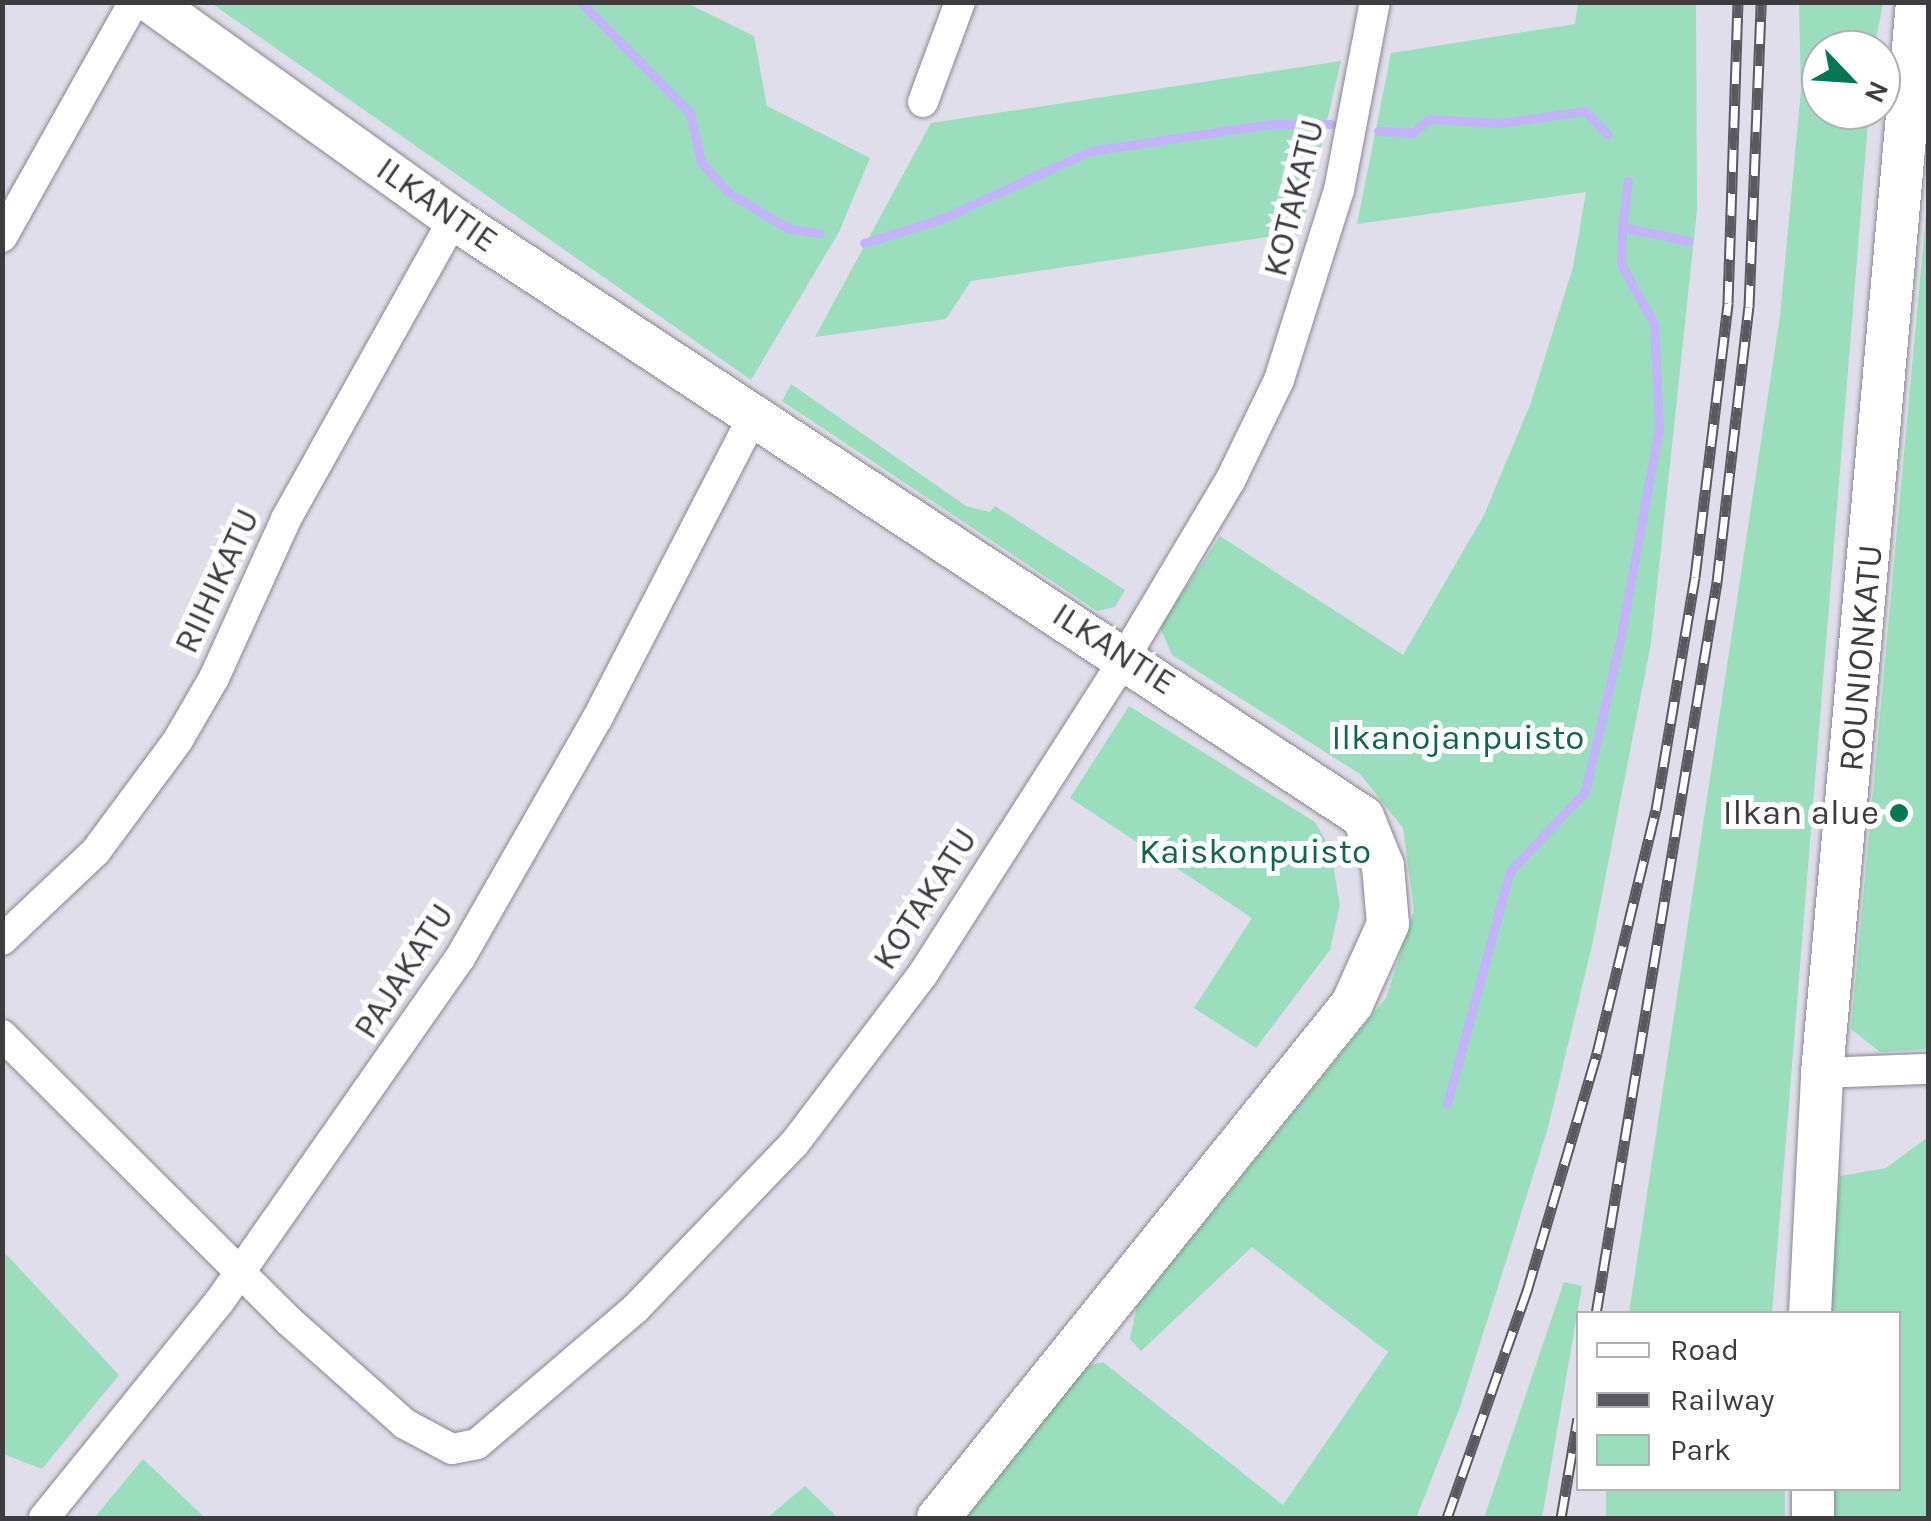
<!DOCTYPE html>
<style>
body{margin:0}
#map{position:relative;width:1931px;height:1521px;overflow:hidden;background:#e0deea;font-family:Karla,sans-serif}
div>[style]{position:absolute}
.green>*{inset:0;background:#9adebd;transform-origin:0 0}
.stream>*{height:9px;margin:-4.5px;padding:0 4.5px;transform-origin:4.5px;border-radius:4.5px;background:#c2b3fa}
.roads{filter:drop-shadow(0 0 2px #888691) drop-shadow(0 0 2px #888691)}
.minor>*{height:30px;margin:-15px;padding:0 15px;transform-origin:15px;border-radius:15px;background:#fff}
.secondary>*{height:42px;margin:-21px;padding:0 21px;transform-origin:21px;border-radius:21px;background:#fff}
.rail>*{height:11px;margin-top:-5.5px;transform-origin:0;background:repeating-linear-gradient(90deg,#fff 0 22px,#5a595f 0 44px);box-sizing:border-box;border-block:2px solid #5a595f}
.dots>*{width:28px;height:28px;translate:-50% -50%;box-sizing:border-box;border:5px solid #fff;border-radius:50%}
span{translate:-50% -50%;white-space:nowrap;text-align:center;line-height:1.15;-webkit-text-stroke:10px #fff;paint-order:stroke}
.street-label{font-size:35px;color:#3d3c41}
.park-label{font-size:35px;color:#106748}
.poi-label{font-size:35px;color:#3d3c41}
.right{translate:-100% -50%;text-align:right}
.frame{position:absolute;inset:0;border:5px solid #3d3c41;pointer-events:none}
.legend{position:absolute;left:1576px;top:1311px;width:325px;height:180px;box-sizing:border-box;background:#fff;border:2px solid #b1b1b3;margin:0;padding:12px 18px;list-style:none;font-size:30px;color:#3d3c41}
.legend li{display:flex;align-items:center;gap:20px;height:50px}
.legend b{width:50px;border:2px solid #b1b1b3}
.north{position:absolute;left:1801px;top:30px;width:100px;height:100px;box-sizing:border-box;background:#fff;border:2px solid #b1b1b3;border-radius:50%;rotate:115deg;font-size:28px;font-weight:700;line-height:40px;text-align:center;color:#3d3c41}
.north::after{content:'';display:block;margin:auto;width:35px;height:45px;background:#047853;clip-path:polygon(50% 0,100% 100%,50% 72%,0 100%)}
</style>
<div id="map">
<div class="green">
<div style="clip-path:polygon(211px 3px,687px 3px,754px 36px,767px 106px,870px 158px,839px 232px,751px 380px)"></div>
<div style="clip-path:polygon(1578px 3px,1696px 3px,1697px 210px,1651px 643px,1592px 946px,1547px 1131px,1460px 1407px,1416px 1518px,966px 1518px,1087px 1366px,1103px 1362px,1283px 1505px,1388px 1352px,1252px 1247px,1141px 1351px,1130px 1339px,1137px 1306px,1386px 998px,1414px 911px,1403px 828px,1360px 774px,1172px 655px,1160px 627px,1220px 536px,1403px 655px,1484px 515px,1530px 405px,1573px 267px,1586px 192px,1357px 224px,1391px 53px,1575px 24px)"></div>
<div style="clip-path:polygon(1799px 3px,1883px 3px,1874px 50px,1821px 50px,1821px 110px,1869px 110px,1772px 1313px,1629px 1313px,1780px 316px,1801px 90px)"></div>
<div style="clip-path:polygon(1341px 61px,1301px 232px,971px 281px,946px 319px,815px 337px,931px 123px)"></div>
<div style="clip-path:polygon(1928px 193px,1928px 1049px,1880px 1052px,1851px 1029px)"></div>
<div style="clip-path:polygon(791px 384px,966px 506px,990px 512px,995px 506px,1125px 590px,1115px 607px,1097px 611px,782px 401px)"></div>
<div style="clip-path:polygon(1129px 706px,1315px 822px,1330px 848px,1340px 905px,1330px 950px,1256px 1048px,1194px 1008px,1252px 918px,1070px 798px)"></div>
<div style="clip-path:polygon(1928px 1137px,1928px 1518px,1824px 1518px,1824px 1489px,1898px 1488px,1898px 1314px,1829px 1313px,1840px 1176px,1886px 1168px)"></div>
<div style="clip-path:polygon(2px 1250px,119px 1375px,42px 1469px,3px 1454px)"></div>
<div style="clip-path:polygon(1564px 1282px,1582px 1286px,1542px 1518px,1484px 1518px)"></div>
<div style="clip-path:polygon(143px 1459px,205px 1518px,94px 1518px)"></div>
<div style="clip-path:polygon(805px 1486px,838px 1518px,767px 1518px)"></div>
<div style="left:1606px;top:1488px;width:179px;height:30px"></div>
</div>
<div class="stream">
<div style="left:581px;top:2px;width:156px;rotate:45.5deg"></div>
<div style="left:690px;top:113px;width:50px;rotate:77.3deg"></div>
<div style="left:701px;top:162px;width:40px;rotate:48deg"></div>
<div style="left:728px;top:192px;width:69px;rotate:31.4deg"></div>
<div style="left:787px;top:228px;width:33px;rotate:9deg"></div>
<div style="left:1378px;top:131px;width:34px;rotate:3deg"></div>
<div style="left:1412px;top:133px;width:22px;rotate:-39deg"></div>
<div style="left:1429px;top:119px;width:71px;rotate:3.2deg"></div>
<div style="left:1500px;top:123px;width:86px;rotate:-8deg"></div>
<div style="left:1585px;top:111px;width:32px;rotate:46deg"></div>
<div style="left:1628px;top:181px;width:46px;rotate:97.4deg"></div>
<div style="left:1622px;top:227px;width:68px;rotate:11.8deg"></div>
<div style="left:864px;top:243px;width:81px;rotate:-17.3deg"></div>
<div style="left:941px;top:219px;width:164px;rotate:-24.5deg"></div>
<div style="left:1090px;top:151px;width:182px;rotate:-8.5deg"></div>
<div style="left:1270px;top:124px;width:61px"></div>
<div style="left:1447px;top:1104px;width:241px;rotate:-74.9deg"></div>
<div style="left:1510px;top:871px;width:109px;rotate:-46.5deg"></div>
<div style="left:1585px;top:792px;width:150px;rotate:-76.9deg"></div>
<div style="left:1619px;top:646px;width:221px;rotate:-79.6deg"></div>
<div style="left:1659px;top:429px;width:105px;rotate:-92.7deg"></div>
<div style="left:1654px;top:324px;width:68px;rotate:-118.8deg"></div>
<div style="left:1621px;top:264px;width:37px;rotate:-88deg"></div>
</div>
<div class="roads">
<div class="minor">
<div style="left:923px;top:102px;width:107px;rotate:-69.7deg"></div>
<div style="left:2px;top:237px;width:270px;rotate:-60.7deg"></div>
<div style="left:2px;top:940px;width:129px;rotate:-43.4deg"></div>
<div style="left:96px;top:851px;width:138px;rotate:-53.5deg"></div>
<div style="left:178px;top:740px;width:72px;rotate:-59.9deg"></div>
<div style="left:214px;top:678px;width:175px;rotate:-65.6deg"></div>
<div style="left:286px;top:519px;width:344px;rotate:-60.8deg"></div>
<div style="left:2px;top:1035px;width:405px;rotate:44.9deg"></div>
<div style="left:289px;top:1321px;width:155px;rotate:41.6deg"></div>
<div style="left:405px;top:1424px;width:53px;rotate:28deg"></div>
<div style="left:452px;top:1449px;width:25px;rotate:-11deg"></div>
<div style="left:477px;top:1444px;width:208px;rotate:-40.5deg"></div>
<div style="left:635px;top:1309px;width:229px;rotate:-46.1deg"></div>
<div style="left:794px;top:1144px;width:213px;rotate:-52.8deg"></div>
<div style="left:923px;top:974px;width:353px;rotate:-57.4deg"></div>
<div style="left:1113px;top:677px;width:228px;rotate:-59.2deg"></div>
<div style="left:1230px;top:481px;width:112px;rotate:-64.1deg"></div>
<div style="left:1279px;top:380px;width:199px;rotate:-72.5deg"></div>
<div style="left:1339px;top:190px;width:191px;rotate:-79.2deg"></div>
<div style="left:1822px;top:1073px;width:106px;rotate:-2.2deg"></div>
<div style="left:44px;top:1518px;width:278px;rotate:-51deg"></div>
<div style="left:219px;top:1302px;width:420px;rotate:-55deg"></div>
<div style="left:460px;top:958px;width:275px;rotate:-60.2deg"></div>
<div style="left:597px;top:719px;width:340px;rotate:-62.7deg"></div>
</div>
<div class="secondary">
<div style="left:151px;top:2px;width:373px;rotate:35.6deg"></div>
<div style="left:454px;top:219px;width:1088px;rotate:33.34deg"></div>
<div style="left:1363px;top:817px;width:53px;rotate:67.8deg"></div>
<div style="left:1383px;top:866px;width:58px;rotate:85.1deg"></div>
<div style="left:1388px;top:924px;width:88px;rotate:114.2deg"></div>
<div style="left:1352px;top:1004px;width:660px;rotate:128.85deg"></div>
<div style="left:1810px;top:1314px;width:241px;rotate:-87.1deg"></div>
<div style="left:1822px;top:1073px;width:1075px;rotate:-84.93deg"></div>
<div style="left:1813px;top:1488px;width:30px;rotate:90deg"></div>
</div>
</div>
<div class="rail">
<div style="left:1596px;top:1314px;width:742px;rotate:-80.61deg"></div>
<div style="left:1717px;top:582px;width:277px;rotate:-83.4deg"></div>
<div style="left:1749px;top:307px;width:305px;rotate:-87.7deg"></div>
<div style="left:1447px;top:1518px;width:241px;rotate:-70.6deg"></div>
<div style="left:1527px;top:1291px;width:248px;rotate:-73.6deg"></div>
<div style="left:1597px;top:1053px;width:250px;rotate:-76.4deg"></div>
<div style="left:1656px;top:810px;width:236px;rotate:-80.5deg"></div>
<div style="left:1695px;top:577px;width:276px;rotate:-83.1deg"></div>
<div style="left:1728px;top:303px;width:301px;rotate:-88.1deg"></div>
<div style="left:1561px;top:1518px;width:101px;rotate:-80.4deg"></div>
</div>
<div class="dots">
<div style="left:1899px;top:813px;background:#047853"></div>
</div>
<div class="street-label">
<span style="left:1294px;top:198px;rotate:-76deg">KOTAKATU</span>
<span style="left:437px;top:205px;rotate:35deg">ILKANTIE</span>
<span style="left:217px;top:581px;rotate:-65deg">RIIHIKATU</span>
<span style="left:1114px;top:649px;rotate:33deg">ILKANTIE</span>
<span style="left:1861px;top:658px;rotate:-85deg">ROUNIONKATU</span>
<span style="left:925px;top:899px;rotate:-57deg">KOTAKATU</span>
<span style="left:404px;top:971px;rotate:-57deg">PAJAKATU</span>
</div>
<div class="park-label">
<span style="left:1458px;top:738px">Ilkanojanpuisto</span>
<span style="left:1255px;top:852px">Kaiskonpuisto</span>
</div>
<div class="poi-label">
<span class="right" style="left:1879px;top:813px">Ilkan alue</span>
</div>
<div class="frame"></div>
<ul class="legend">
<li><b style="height:12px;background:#fff"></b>Road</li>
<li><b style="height:12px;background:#5a595f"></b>Railway</li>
<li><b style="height:28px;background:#9adebd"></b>Park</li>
</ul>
<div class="north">N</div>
</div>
